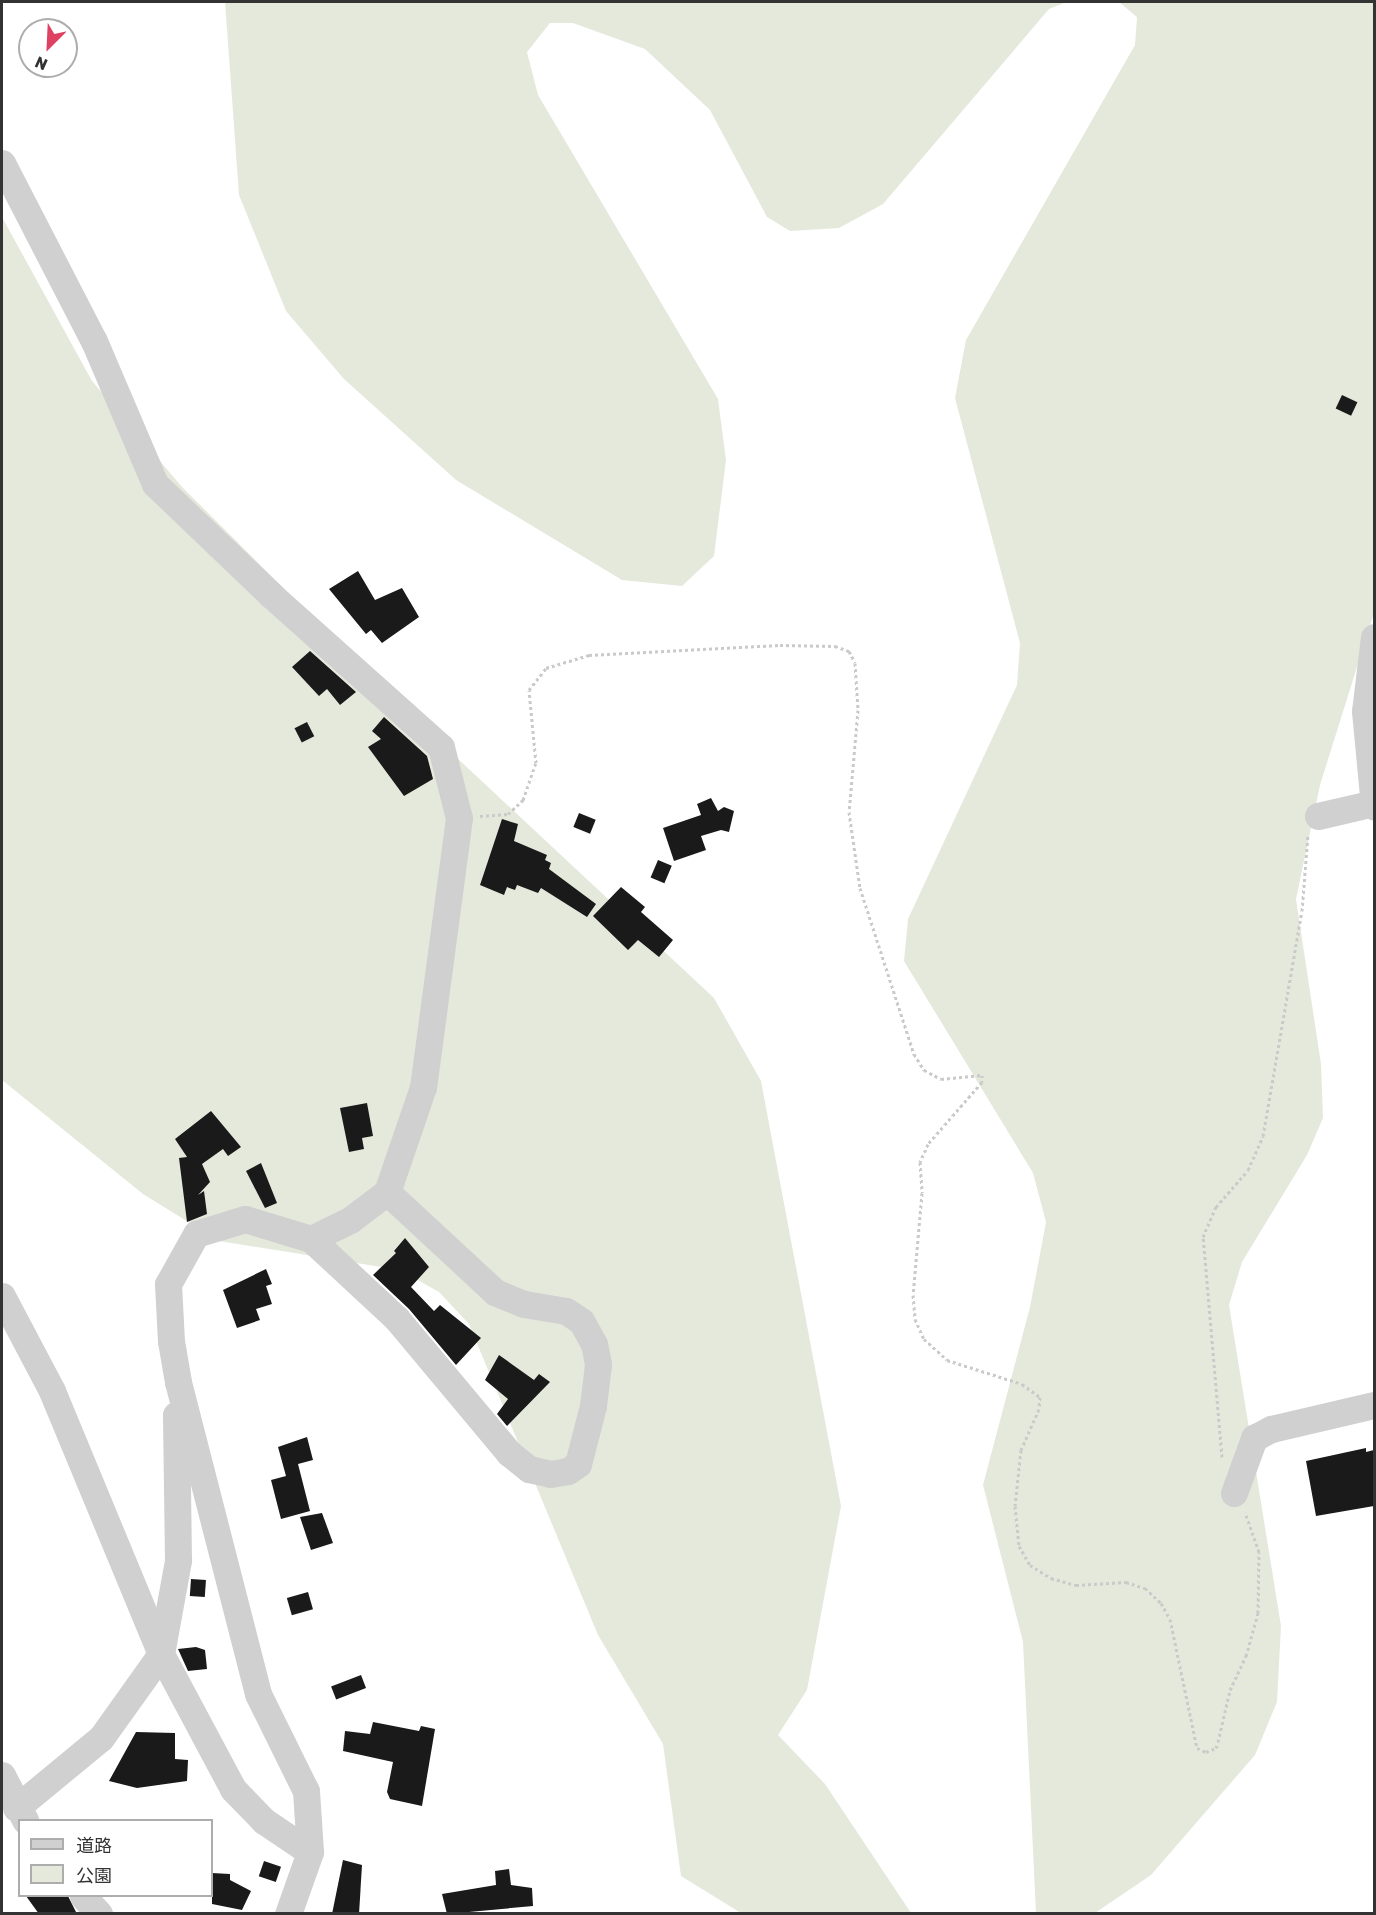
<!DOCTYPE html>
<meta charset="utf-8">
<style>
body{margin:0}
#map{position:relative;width:1376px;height:1915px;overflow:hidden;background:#fff;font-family:Rubik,"Noto Sans JP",sans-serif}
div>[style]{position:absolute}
.green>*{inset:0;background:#e4e9dc}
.building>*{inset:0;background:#1a1a1a;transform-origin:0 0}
.path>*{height:3px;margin-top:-1.5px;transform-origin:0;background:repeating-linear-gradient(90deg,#cacaca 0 3px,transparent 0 6px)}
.minor>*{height:27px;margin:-13.5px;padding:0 13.5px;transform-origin:13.5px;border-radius:13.5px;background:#d0d0d0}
span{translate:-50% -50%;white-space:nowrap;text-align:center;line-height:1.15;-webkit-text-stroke:6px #fff;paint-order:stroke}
.frame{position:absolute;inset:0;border:3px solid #333;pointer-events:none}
.legend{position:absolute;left:18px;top:1819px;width:195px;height:78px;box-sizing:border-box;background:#fff;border:2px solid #adadad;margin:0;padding:8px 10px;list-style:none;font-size:18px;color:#333}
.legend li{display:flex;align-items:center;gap:12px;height:30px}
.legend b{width:30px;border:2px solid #adadad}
.north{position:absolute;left:18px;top:18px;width:60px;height:60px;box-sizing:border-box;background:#fff;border:2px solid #adadad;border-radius:50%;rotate:204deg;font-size:16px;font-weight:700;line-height:24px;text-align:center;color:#333}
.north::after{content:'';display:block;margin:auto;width:21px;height:27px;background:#de4161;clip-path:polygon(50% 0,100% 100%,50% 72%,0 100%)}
</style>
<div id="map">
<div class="green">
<div style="clip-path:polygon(225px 2px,1066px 2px,1049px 9px,883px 204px,839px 228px,790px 231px,767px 217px,710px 110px,645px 49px,573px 23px,550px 23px,527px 52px,538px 95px,718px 399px,726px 460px,714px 556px,682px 586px,622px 580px,456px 480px,344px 379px,286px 311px,239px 195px)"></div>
<div style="clip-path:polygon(1119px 2px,1374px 2px,1374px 613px,1320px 785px,1296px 899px,1321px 1064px,1323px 1118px,1307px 1155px,1242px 1262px,1229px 1305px,1281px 1626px,1277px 1702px,1255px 1755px,1151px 1875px,1095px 1913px,1036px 1913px,1023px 1642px,983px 1485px,1030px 1307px,1046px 1222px,1033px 1173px,904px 961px,908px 919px,1017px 685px,1020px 643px,955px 398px,966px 340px,1135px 45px,1137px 17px)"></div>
<div style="clip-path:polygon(2px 217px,92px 381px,182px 487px,410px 714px,714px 998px,761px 1081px,841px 1506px,807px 1690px,778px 1735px,825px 1784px,911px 1913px,741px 1913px,681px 1876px,663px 1744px,598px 1635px,469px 1324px,439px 1292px,400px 1270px,219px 1241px,143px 1194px,2px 1080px)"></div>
</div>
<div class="building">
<div style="left:1342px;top:395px;width:17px;height:15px;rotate:25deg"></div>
<div style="clip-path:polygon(358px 571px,375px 600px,402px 588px,419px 617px,382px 643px,371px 630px,366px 634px,329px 589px)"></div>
<div style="clip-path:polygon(310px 651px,356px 692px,340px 705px,327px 689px,319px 696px,292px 667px)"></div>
<div style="clip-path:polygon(384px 717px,427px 756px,433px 779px,404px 796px,368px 747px,381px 739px,372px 731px)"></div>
<div style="left:307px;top:722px;width:16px;height:14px;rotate:63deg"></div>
<div style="clip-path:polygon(711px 798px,718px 811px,724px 807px,734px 811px,729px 832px,721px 830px,701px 836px,706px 850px,674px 861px,663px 828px,701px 815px,697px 804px)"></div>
<div style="left:579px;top:813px;width:18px;height:15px;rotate:22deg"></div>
<div style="clip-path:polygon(502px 819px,518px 824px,514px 841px,547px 855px,545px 860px,551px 863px,549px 869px,596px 904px,587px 917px,541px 888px,538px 893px,517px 885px,515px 890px,507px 887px,504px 895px,480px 885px)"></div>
<div style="left:658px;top:860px;width:15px;height:19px;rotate:23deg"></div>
<div style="clip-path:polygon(621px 887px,645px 907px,641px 912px,673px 940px,659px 957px,638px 940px,628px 950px,593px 916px)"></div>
<div style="clip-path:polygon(367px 1103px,373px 1136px,362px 1138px,364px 1149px,349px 1152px,340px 1108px)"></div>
<div style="clip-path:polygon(211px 1111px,241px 1147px,228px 1156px,223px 1149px,202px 1164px,210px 1182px,198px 1195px,204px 1191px,207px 1214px,187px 1222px,179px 1158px,187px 1157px,175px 1139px)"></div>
<div style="clip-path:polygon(261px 1163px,277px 1203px,265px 1208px,246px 1171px)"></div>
<div style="clip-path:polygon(405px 1238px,429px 1267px,411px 1287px,434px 1311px,440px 1305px,481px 1338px,456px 1365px,409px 1309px,373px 1275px,396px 1253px,394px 1251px)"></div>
<div style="clip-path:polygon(266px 1269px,272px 1284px,266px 1286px,272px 1304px,256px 1309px,260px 1320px,237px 1328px,223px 1290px)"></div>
<div style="clip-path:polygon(499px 1355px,534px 1380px,539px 1374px,550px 1382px,507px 1426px,497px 1414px,508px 1399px,485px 1380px)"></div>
<div style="clip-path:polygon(307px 1437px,313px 1460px,298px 1464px,310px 1511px,281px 1519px,271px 1480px,286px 1476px,278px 1447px)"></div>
<div style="clip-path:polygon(1366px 1448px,1366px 1452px,1374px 1450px,1374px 1506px,1316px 1516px,1306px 1461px)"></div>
<div style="clip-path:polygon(322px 1513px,333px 1543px,311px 1550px,300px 1517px)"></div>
<div style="left:191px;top:1579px;width:15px;height:17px;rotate:4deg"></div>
<div style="left:308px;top:1592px;width:18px;height:22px;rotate:74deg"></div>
<div style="clip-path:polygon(196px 1647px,205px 1650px,207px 1669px,188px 1671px,178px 1649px)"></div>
<div style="left:361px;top:1675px;width:14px;height:32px;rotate:69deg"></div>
<div style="clip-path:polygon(373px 1722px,419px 1731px,421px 1726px,435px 1729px,422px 1806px,390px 1799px,387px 1792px,393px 1762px,343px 1751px,345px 1731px,370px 1734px)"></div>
<div style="clip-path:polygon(136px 1732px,175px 1733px,175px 1759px,188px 1760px,187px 1781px,137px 1788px,109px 1781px)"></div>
<div style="clip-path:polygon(343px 1860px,362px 1865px,359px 1914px,332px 1914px)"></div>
<div style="left:264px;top:1861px;width:18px;height:16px;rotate:19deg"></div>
<div style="clip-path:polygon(509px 1869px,511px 1885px,532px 1888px,533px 1906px,447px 1914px,442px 1894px,496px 1885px,495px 1871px)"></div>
<div style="clip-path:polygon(212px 1873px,230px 1874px,230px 1880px,251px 1891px,242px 1910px,212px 1904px)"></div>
<div style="clip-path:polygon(26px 1896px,68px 1896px,77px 1914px,39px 1914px)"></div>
</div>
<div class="path">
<div style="left:480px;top:816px;width:28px;rotate:-4deg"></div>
<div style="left:508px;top:814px;width:21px;rotate:-43deg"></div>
<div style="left:523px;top:800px;width:39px;rotate:-71deg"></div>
<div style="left:536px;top:763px;width:73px;rotate:-95.5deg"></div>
<div style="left:529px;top:690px;width:28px;rotate:-52deg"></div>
<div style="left:546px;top:668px;width:45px;rotate:-16.8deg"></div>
<div style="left:589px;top:655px;width:191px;rotate:-3deg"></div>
<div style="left:780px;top:645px;width:55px;rotate:1deg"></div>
<div style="left:835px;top:646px;width:15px;rotate:20deg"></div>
<div style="left:849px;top:651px;width:13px;rotate:63deg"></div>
<div style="left:855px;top:663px;width:47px;rotate:86.3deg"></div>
<div style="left:858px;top:710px;width:102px;rotate:95deg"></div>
<div style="left:849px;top:812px;width:77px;rotate:81.8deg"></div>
<div style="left:860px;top:888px;width:175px;rotate:72deg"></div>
<div style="left:914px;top:1054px;width:19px;rotate:58deg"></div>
<div style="left:924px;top:1070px;width:19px;rotate:28deg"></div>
<div style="left:941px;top:1079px;width:41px;rotate:-5.6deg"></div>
<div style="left:982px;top:1075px;width:7px;rotate:90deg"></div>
<div style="left:982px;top:1082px;width:82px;rotate:131.1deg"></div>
<div style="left:928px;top:1144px;width:20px;rotate:114deg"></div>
<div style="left:920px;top:1162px;width:31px;rotate:86deg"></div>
<div style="left:922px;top:1193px;width:102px;rotate:95deg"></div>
<div style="left:913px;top:1295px;width:24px;rotate:85deg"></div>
<div style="left:915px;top:1319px;width:22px;rotate:66deg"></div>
<div style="left:924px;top:1339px;width:31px;rotate:42deg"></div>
<div style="left:947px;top:1360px;width:79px;rotate:17.7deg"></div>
<div style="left:1022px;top:1384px;width:22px;rotate:36deg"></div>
<div style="left:1040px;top:1397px;width:12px;rotate:95deg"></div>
<div style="left:1039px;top:1409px;width:45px;rotate:113.7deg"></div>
<div style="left:1021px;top:1450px;width:56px;rotate:96.1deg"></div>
<div style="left:1015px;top:1506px;width:40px;rotate:84.3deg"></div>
<div style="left:1019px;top:1546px;width:22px;rotate:60deg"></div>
<div style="left:1030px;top:1565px;width:25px;rotate:32deg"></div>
<div style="left:1051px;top:1578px;width:26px;rotate:16deg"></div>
<div style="left:1076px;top:1585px;width:50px;rotate:-3.4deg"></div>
<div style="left:1126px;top:1582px;width:20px;rotate:18deg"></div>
<div style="left:1145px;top:1588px;width:22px;rotate:43deg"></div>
<div style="left:1161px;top:1603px;width:18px;rotate:61deg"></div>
<div style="left:1170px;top:1619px;width:132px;rotate:78.2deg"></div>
<div style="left:1197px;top:1748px;width:10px;rotate:24deg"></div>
<div style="left:1206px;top:1752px;width:11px;rotate:-22deg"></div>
<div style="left:1216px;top:1748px;width:6px;rotate:-72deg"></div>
<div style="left:1218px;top:1742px;width:53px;rotate:-77deg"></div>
<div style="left:1230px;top:1690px;width:38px;rotate:-65deg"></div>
<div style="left:1246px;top:1656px;width:45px;rotate:-74.4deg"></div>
<div style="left:1258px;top:1613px;width:61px;rotate:-89.1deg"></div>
<div style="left:1259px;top:1552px;width:42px;rotate:-109.3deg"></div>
<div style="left:1222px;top:1457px;width:221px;rotate:-94.9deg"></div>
<div style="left:1203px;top:1237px;width:33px;rotate:-67deg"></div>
<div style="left:1216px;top:1207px;width:49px;rotate:-49.1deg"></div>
<div style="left:1248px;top:1170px;width:37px;rotate:-66deg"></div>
<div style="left:1263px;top:1136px;width:228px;rotate:-80.2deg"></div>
<div style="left:1302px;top:911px;width:76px;rotate:-85.5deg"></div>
</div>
<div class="minor">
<div style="left:2px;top:163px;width:200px;rotate:62.7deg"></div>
<div style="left:94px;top:341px;width:155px;rotate:66.9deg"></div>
<div style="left:155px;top:484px;width:161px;rotate:43.7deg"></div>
<div style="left:271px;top:595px;width:228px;rotate:41.8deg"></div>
<div style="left:441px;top:747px;width:73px;rotate:75.8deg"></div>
<div style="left:459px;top:818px;width:271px;rotate:97.6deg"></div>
<div style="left:423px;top:1087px;width:111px;rotate:108.9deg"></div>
<div style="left:387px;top:1192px;width:46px;rotate:142.9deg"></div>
<div style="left:350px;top:1220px;width:43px;rotate:154deg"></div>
<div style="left:311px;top:1239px;width:69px;rotate:-163.1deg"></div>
<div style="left:245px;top:1219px;width:51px;rotate:163deg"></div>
<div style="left:196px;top:1234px;width:57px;rotate:119.2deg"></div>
<div style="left:168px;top:1284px;width:57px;rotate:87deg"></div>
<div style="left:171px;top:1341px;width:42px;rotate:80.3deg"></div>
<div style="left:178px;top:1382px;width:322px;rotate:75.6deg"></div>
<div style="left:258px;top:1694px;width:108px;rotate:63.7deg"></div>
<div style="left:306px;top:1791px;width:61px;rotate:86.2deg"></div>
<div style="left:310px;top:1852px;width:66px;rotate:109.5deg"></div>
<div style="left:1374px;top:637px;width:75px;rotate:96.9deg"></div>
<div style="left:1365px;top:711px;width:96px;rotate:84.6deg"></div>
<div style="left:1318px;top:816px;width:57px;rotate:-13.1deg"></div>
<div style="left:311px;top:1239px;width:117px;rotate:42.9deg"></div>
<div style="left:397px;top:1319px;width:175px;rotate:50.1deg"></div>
<div style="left:509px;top:1453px;width:26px;rotate:39deg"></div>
<div style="left:529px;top:1469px;width:22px;rotate:13deg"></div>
<div style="left:550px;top:1474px;width:18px;rotate:-9deg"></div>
<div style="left:568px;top:1471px;width:12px;rotate:-35deg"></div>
<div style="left:578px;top:1464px;width:60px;rotate:-75.5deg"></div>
<div style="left:593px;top:1406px;width:42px;rotate:-83.2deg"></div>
<div style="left:598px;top:1364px;width:20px;rotate:-101deg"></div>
<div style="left:594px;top:1344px;width:26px;rotate:-119deg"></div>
<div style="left:581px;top:1321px;width:18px;rotate:-146deg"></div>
<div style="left:566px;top:1311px;width:43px;rotate:-170.5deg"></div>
<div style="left:524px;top:1304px;width:31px;rotate:-158deg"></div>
<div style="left:495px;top:1292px;width:147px;rotate:-137.2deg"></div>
<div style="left:2px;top:1296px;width:107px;rotate:62.2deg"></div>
<div style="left:52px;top:1391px;width:285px;rotate:67.5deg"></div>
<div style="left:161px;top:1654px;width:153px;rotate:61.9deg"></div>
<div style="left:233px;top:1789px;width:45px;rotate:45.9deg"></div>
<div style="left:264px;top:1821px;width:55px;rotate:34deg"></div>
<div style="left:1234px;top:1493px;width:59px;rotate:-70deg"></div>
<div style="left:1254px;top:1438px;width:19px;rotate:-28deg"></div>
<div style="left:1271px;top:1429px;width:106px;rotate:-13.1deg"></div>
<div style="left:2px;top:1775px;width:51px;rotate:62.9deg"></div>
<div style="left:16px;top:1808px;width:110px;rotate:-39.5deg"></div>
<div style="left:101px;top:1738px;width:103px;rotate:-54.5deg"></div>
<div style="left:161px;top:1654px;width:96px;rotate:-79.7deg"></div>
<div style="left:178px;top:1560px;width:145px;rotate:-90.8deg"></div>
<div style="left:83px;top:1896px;width:24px;rotate:48deg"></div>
</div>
<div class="frame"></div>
<ul class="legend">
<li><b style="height:8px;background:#d0d0d0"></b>道路</li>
<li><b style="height:16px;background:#e4e9dc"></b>公園</li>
</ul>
<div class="north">N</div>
</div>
